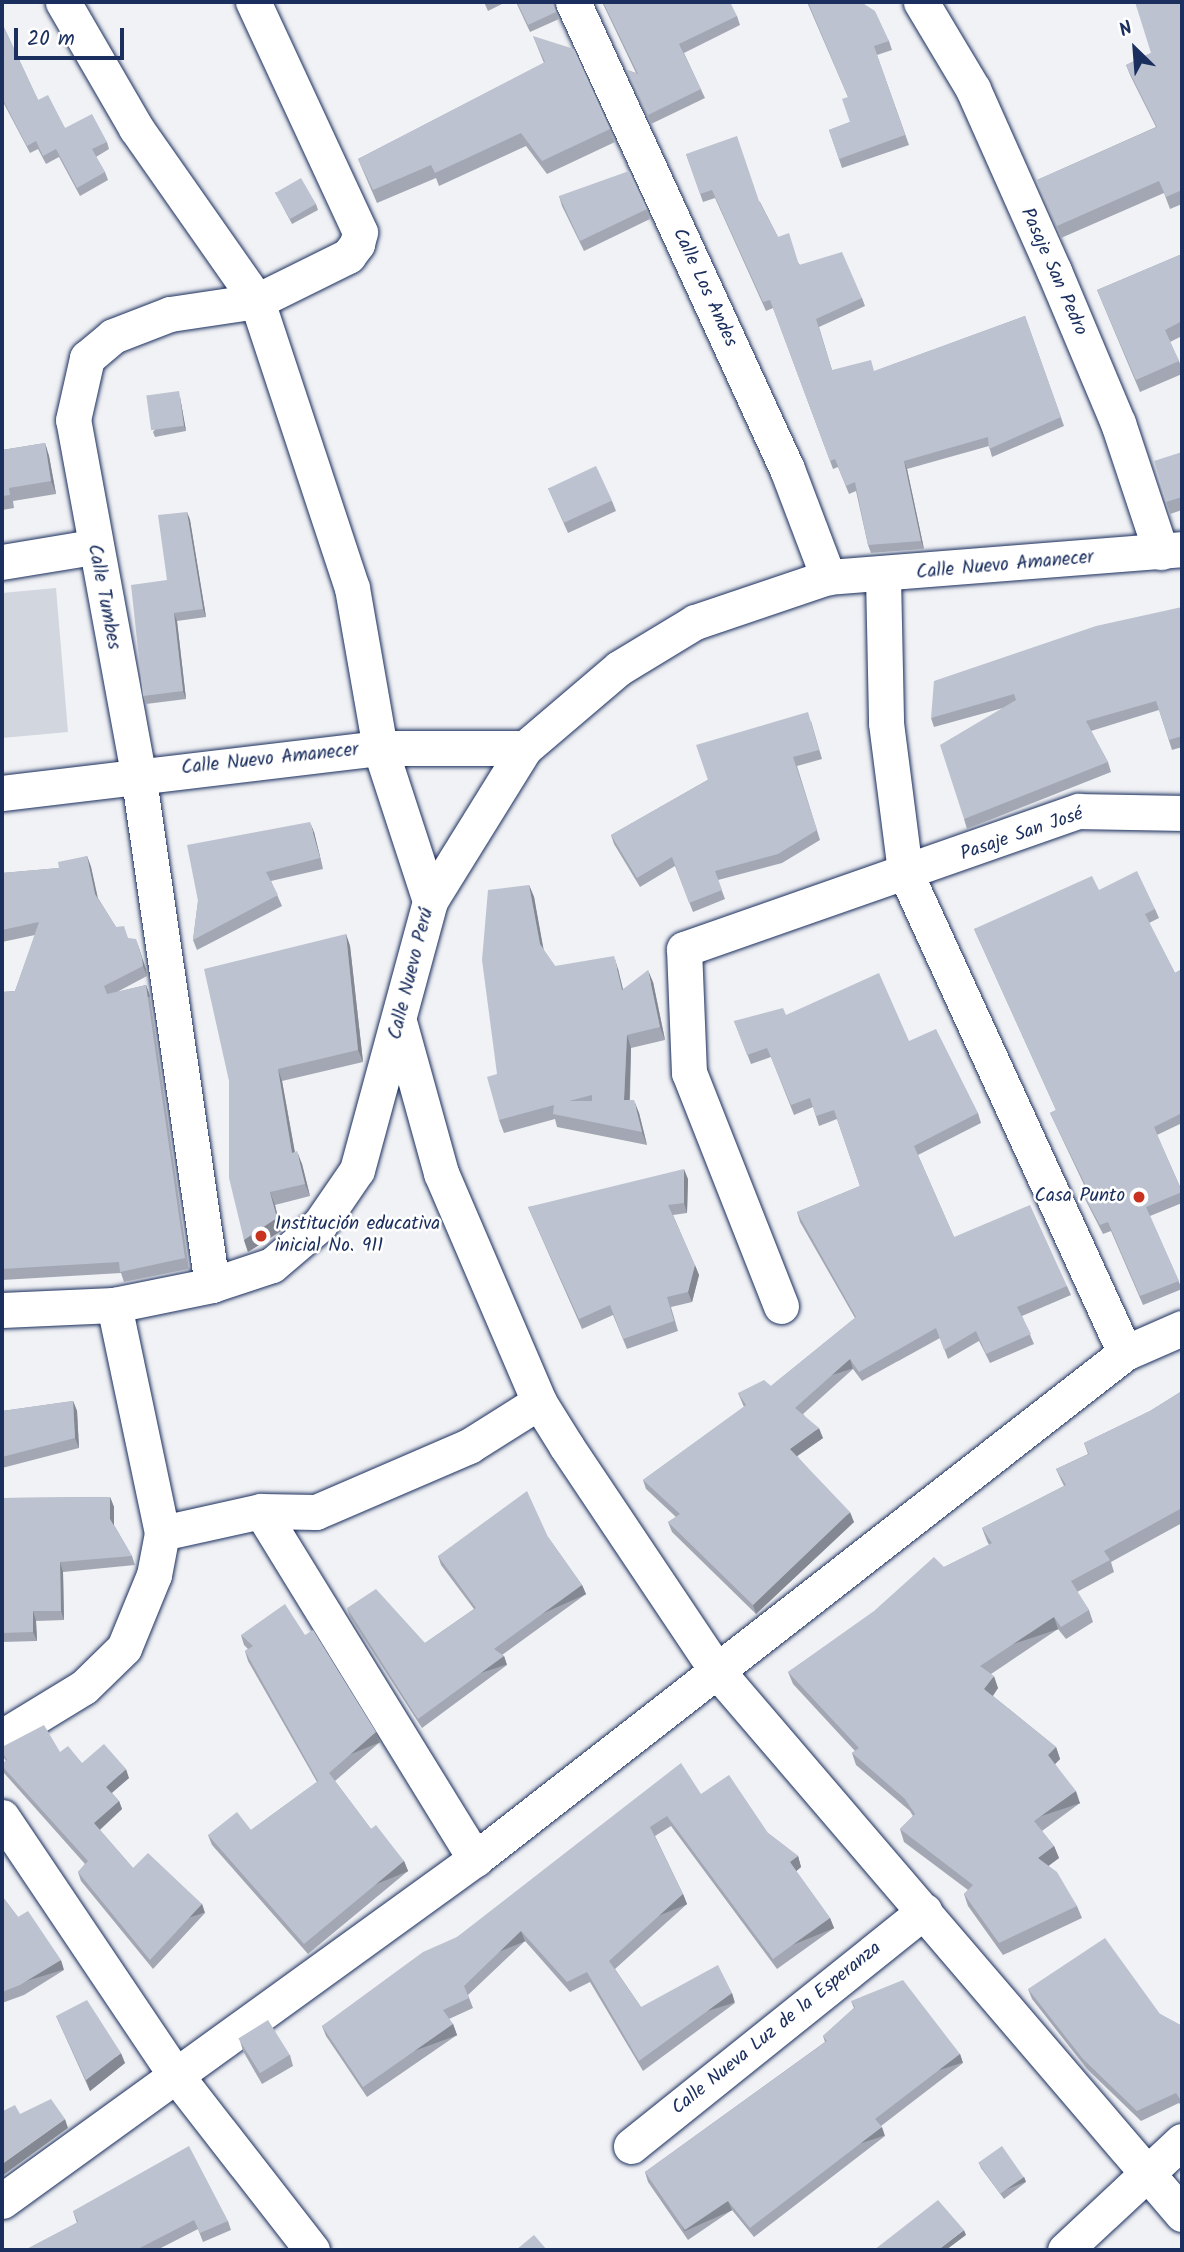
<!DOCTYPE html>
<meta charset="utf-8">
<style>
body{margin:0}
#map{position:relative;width:1184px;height:2252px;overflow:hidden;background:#f1f2f5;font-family:Kalam,sans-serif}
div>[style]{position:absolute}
.green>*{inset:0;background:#d2d6df}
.roads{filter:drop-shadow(0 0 2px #1b2f5e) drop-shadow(0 0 2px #1b2f5e)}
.street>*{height:35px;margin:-17.5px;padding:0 17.5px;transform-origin:17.5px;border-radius:17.5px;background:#fff}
.wall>*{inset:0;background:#a2a7b3}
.shaded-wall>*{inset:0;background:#848892;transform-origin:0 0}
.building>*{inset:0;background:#bcc2d0;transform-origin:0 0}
.dots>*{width:19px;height:19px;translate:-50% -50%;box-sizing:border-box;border:4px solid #fff;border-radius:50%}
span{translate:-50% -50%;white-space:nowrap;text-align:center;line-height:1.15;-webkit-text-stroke:5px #fff;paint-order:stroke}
.street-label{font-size:19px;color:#1b2f5e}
.poi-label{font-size:19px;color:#1b2f5e}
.right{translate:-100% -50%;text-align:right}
.left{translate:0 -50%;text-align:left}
.frame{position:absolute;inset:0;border:4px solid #1b2f5e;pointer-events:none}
.north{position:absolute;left:1100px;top:14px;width:70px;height:70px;-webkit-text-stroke:5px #fff;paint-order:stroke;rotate:335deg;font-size:19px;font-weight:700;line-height:28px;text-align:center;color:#1b2f5e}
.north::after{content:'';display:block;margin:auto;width:24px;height:32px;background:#1b2f5e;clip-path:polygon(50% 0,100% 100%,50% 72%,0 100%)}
.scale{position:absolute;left:14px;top:28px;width:110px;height:32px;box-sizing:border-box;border:4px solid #1b2f5e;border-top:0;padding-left:9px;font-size:21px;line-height:24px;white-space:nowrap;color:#1b2f5e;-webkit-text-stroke:5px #fff;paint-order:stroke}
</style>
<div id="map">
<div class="green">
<div style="clip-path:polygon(56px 588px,68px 732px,2px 738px,2px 593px)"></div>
</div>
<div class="roads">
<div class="street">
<div style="left:63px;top:2px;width:146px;rotate:59.9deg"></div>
<div style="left:136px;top:128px;width:211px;rotate:55deg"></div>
<div style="left:257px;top:301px;width:302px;rotate:71.7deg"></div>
<div style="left:352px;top:588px;width:162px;rotate:80.1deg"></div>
<div style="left:380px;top:748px;width:145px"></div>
<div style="left:573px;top:2px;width:514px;rotate:65.38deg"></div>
<div style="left:787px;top:469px;width:116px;rotate:69.2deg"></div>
<div style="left:921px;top:2px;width:101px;rotate:59.1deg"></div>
<div style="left:973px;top:89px;width:199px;rotate:66deg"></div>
<div style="left:1054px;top:271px;width:165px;rotate:67.2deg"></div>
<div style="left:1118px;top:423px;width:136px;rotate:71.6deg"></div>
<div style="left:2px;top:562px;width:92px;rotate:-9.4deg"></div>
<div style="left:883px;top:576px;width:147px;rotate:88.8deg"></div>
<div style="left:886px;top:723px;width:150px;rotate:82.7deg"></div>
<div style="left:905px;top:872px;width:529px;rotate:65.42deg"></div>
<div style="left:2px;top:793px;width:381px;rotate:-6.8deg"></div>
<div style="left:380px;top:748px;width:161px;rotate:71.9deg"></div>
<div style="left:400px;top:1025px;width:154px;rotate:74.5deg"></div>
<div style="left:441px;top:1173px;width:249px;rotate:66.8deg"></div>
<div style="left:539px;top:1402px;width:53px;rotate:58.1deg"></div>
<div style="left:567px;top:1447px;width:270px;rotate:56.2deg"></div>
<div style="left:717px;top:1671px;width:715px;rotate:49.42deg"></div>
<div style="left:212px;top:1285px;width:517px;rotate:-98.22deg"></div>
<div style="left:138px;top:773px;width:359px;rotate:-100.4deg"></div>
<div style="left:73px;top:420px;width:64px;rotate:-77.3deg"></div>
<div style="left:87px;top:358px;width:34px;rotate:-40deg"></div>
<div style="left:113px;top:336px;width:61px;rotate:-21.1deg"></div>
<div style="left:170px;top:314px;width:88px;rotate:-8.5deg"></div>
<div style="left:257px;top:301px;width:102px;rotate:-26.3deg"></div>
<div style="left:348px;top:256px;width:15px;rotate:-53deg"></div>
<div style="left:357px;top:244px;width:12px;rotate:-76deg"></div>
<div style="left:360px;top:232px;width:254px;rotate:-114.9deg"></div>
<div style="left:114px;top:1305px;width:233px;rotate:78.1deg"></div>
<div style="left:781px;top:1306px;width:251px;rotate:-111.5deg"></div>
<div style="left:689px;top:1073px;width:124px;rotate:-92.3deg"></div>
<div style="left:684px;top:949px;width:418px;rotate:-19.3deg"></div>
<div style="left:1079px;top:811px;width:103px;rotate:1.1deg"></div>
<div style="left:2px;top:1310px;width:112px;rotate:-2.6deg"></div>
<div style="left:114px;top:1305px;width:100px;rotate:-11.5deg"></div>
<div style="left:212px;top:1285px;width:63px;rotate:-18.4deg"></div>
<div style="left:272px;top:1265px;width:63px;rotate:-40.5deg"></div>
<div style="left:320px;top:1224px;width:65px;rotate:-55.6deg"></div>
<div style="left:357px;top:1170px;width:279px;rotate:-74.8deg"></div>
<div style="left:430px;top:901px;width:180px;rotate:-58.2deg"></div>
<div style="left:525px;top:748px;width:123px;rotate:-40.4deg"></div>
<div style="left:619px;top:668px;width:89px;rotate:-31.2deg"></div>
<div style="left:695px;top:622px;width:140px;rotate:-18.7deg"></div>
<div style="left:828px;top:577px;width:355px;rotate:-4.5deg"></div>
<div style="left:261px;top:1511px;width:409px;rotate:58.4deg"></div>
<div style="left:2px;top:1737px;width:96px;rotate:-31.4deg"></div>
<div style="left:84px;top:1687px;width:56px;rotate:-44.3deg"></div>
<div style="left:124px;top:1648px;width:79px;rotate:-67.7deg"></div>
<div style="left:154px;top:1575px;width:43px;rotate:-79.2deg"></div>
<div style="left:162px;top:1533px;width:101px;rotate:-12.5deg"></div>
<div style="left:261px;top:1511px;width:55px;rotate:1deg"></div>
<div style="left:316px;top:1512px;width:167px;rotate:-23.3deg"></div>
<div style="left:469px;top:1446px;width:83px;rotate:-32.2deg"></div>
<div style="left:2px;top:1817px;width:310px;rotate:56.1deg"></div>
<div style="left:175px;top:2074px;width:223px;rotate:52.1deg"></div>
<div style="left:631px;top:2146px;width:376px;rotate:-38.7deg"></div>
<div style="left:2px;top:2201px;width:584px;rotate:-35.87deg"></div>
<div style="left:475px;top:1859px;width:824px;rotate:-37.9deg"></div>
<div style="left:1125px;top:1353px;width:62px;rotate:-23.7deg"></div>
<div style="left:1065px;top:2250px;width:160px;rotate:-43deg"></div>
</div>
</div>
<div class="wall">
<div style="clip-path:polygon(484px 2px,506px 2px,488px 11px)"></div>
<div style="clip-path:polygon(516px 2px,552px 2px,559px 19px,530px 32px)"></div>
<div style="clip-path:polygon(602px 2px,662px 2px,662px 4px,737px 16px,740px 25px,684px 53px,705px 98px,651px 124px,627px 70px,636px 73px)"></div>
<div style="clip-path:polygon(807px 2px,861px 2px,889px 41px,892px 50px,877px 55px,909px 145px,842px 168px,829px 130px,850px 122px,848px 97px)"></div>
<div style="clip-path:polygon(1182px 2px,1182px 204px,1170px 209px,1164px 193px,1061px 238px,1037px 180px,1156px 127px,1131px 77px,1126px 65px,1151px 53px)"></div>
<div style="clip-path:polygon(2px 23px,38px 100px,65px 128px,107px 142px,109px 149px,96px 157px,105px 172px,108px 180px,80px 196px,59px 157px,46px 164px,38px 149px,30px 153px,2px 100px)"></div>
<div style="clip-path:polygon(533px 36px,610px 129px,615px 142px,547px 174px,526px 146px,439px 186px,436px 178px,377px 203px,358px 159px,544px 63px)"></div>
<div style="clip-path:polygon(686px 154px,760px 202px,778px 237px,800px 265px,862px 298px,865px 306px,819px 327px,832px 370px,875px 371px,1025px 316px,1064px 426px,992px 457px,989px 446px,907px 469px,924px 549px,871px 553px,868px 545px,856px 491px,849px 494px,838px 467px,833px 469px,773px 308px,766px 311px,715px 198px,703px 202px)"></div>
<div style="clip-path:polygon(275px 192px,316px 204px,318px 210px,292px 224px)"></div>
<div style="clip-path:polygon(559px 196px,647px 209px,650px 219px,584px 251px,562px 206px)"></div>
<div style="clip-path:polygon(1182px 254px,1182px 336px,1170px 342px,1179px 361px,1182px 369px,1182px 374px,1140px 392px,1097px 290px)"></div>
<div style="clip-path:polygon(180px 397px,186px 431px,155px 437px,153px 432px)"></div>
<div style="clip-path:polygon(45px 443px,49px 456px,56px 494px,13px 501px,14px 508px,2px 510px,2px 450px)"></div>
<div style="clip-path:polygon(1182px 452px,1182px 510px,1170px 514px,1166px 502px)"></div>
<div style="clip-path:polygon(548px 488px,612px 501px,616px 511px,568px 533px)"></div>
<div style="clip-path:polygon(187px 512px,190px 520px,206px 617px,177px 621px,186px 699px,146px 704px,143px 696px,167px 580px)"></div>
<div style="clip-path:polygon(1182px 607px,1182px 747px,1172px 750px,1159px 710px,1091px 731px,1108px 762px,1111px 772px,967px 829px,964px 819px,1003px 708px,934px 727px,931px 718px)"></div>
<div style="clip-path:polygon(811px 721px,822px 759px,797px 766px,820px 840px,782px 863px,718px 880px,725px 899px,693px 912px,675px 866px,640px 887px,614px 844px,611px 835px)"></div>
<div style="clip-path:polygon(314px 832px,323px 869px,271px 881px,282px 906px,197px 950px,193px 940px,198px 901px)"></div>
<div style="clip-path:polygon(87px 856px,91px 867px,98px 898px,116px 927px,128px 938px,146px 969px,147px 976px,117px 992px,146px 985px,150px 996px,189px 1269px,124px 1282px,121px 1273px,2px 1280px,2px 992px,15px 991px,35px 935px,2px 942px,2px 873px,59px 868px)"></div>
<div style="clip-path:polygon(529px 885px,534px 897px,543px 949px,555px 966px,618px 969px,623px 989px,653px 982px,665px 1040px,631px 1048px,630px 1100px,639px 1113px,647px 1145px,557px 1127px,555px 1119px,504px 1133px,499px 1120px,497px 1074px)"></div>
<div style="clip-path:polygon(1099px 890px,1155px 909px,1159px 918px,1149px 923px,1175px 973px,1182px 969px,1182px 1123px,1157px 1135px,1182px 1191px,1182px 1203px,1150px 1216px,1182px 1289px,1143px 1305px,1111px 1231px,1103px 1234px,1086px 1201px,1082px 1192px,1087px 1191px,1050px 1113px,1056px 1110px,974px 929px)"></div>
<div style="clip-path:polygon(346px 934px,350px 946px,363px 1062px,282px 1081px,295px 1152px,302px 1164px,310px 1196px,275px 1205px,281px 1231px,248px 1252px,244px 1240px,229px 1081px)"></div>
<div style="clip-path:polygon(786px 1015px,909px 1041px,978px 1113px,981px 1123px,918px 1155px,954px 1237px,1067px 1286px,1071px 1295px,1022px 1316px,1034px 1344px,990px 1363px,979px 1341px,948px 1359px,940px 1338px,862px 1381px,853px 1369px,803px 1414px,823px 1438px,797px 1456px,854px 1522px,756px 1614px,672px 1532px,668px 1522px,676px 1517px,646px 1489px,643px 1480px,744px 1407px,738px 1393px,771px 1386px,855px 1318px,800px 1222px,797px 1212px,860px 1186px,837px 1119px,819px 1126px,813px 1107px,794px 1115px,771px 1057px,751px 1064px,734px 1021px)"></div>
<div style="clip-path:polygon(688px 1179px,687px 1213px,673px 1215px,699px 1275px,692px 1302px,671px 1307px,678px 1331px,627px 1349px,613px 1315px,582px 1329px,528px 1207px)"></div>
<div style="clip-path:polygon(1182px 1391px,1182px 1523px,1111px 1562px,1114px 1572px,1077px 1592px,1089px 1610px,1093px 1622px,1066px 1639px,1058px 1629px,991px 1674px,998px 1688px,993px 1696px,1056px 1747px,1060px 1759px,1055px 1764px,1080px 1803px,1042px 1831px,1054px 1846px,1059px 1858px,1048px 1866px,1077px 1906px,1082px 1918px,1003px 1955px,968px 1906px,964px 1894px,968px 1890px,904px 1842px,900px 1829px,913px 1816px,910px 1811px,856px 1765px,852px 1753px,855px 1751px,793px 1684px,788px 1672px,944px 1567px,989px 1545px,987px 1541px,982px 1528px,1064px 1486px,1056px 1469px,1088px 1454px,1084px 1443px,1150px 1411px)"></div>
<div style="clip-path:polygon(73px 1401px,77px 1411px,79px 1448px,2px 1468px,2px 1411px)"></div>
<div style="clip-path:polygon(110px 1497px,114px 1507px,114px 1525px,132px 1556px,135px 1565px,63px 1572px,64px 1620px,36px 1621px,37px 1641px,2px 1642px,2px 1498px)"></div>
<div style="clip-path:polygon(548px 1537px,582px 1585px,586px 1594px,502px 1655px,504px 1656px,507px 1665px,422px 1728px,350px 1617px,347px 1608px,425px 1643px,474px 1609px,441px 1565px,438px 1556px)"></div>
<div style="clip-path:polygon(241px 1635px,305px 1635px,380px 1742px,335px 1781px,371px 1829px,404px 1861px,408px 1871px,308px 1954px,212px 1845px,208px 1835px,251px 1830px,317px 1782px,248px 1661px,245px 1651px,248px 1649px,244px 1645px)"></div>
<div style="clip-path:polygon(2px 1747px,60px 1752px,82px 1763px,129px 1778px,112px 1793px,119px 1801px,122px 1809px,100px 1830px,133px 1868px,202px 1904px,205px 1913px,153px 1969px,81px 1881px,78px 1872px,85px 1864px,4px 1773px,2px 1764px,6px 1761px,2px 1753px)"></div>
<div style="clip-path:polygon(701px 1794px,768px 1833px,798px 1856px,801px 1867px,796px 1871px,830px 1918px,834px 1928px,777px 1969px,671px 1826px,655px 1836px,683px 1894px,687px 1904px,615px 1969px,641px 2007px,735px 2003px,643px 2071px,590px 1982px,570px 1992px,525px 1941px,468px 1995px,473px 2008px,449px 2019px,453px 2024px,457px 2035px,367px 2097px,326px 2036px,322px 2026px,457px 1937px)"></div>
<div style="clip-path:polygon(2px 1896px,18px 1917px,64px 1970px,24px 1995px,2px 2003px)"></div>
<div style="clip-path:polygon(1028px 1989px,1160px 2014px,1182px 2026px,1182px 2107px,1179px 2103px,1141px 2121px,1087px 2069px,1032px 1999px)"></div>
<div style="clip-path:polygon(851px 2001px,960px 2054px,963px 2063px,881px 2126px,885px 2136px,754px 2237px,732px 2210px,688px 2240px,648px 2182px,645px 2172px,825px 2042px,823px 2036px,854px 2008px)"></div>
<div style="clip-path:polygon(56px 2016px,125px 2063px,90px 2091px)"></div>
<div style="clip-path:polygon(240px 2041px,290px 2055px,293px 2066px,262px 2084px,243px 2051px)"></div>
<div style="clip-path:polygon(979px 2163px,1024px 2177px,1026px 2182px,1004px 2199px,981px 2168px)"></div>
<div style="clip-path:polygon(73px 2211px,228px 2221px,231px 2230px,203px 2242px,198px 2229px,157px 2250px,25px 2250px,77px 2223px)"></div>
</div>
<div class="shaded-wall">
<div style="clip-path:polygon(179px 391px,180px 397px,186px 431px,184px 426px)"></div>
<div style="clip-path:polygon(45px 443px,49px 456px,56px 494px,51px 481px)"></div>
<div style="clip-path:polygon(904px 461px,907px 469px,924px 549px,921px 541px)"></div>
<div style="clip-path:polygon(187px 512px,190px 520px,206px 617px,203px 609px)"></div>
<div style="clip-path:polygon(174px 613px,177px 621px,186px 699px,183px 691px)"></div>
<div style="clip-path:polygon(310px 822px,314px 832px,323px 869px,320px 858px)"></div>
<div style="clip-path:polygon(87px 856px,91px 867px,99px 905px,95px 894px)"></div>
<div style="clip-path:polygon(529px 885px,534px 897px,545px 957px,540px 944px)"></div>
<div style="clip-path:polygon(346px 934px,350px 946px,363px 1062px,358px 1050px)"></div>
<div style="clip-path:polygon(136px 939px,146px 969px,147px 976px,143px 966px)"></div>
<div style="clip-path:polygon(614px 956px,618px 969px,626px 1003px,622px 990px)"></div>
<div style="clip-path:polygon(648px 970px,653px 982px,665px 1040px,660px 1027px)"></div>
<div style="left:146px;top:985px;width:12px;height:276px;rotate:70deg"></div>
<div style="clip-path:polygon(627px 1035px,631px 1048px,629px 1113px,624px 1100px)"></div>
<div style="clip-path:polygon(278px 1069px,282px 1081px,297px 1165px,292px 1153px)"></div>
<div style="clip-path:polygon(634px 1100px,639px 1113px,647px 1145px,642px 1132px)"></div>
<div style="clip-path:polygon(297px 1151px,302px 1164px,310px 1196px,305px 1184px)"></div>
<div style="clip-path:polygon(684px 1169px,688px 1179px,687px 1213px,684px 1203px)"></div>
<div style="clip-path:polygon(270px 1192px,275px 1205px,281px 1231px,248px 1252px,244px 1240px)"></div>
<div style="clip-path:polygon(695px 1265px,699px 1275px,692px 1302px,688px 1292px)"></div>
<div style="left:850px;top:1359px;width:10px;height:74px;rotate:73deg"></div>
<div style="clip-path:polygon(73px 1401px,77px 1411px,79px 1448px,75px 1438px)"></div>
<div style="clip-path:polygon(819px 1428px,823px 1438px,793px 1459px,790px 1449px)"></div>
<div style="clip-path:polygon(110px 1497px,114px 1507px,114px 1528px,110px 1519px)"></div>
<div style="clip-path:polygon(850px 1512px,854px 1522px,756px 1614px,753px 1605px)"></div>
<div style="clip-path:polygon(60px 1562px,63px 1572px,64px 1620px,61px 1611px)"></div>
<div style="left:582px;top:1585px;width:10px;height:109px;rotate:66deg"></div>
<div style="clip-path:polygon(33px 1611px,36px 1621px,37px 1641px,33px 1632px)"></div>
<div style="left:1054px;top:1617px;width:13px;height:89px;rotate:72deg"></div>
<div style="left:504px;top:1656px;width:9px;height:107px;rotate:72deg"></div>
<div style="clip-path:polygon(994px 1676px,998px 1688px,989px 1701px,984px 1689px)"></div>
<div style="left:376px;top:1732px;width:11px;height:62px;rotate:68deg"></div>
<div style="clip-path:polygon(1056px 1747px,1060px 1759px,1052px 1767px,1048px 1755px)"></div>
<div style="clip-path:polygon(126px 1769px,129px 1778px,109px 1795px,106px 1787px)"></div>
<div style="left:1076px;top:1791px;width:13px;height:52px;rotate:72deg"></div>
<div style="clip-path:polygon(119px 1801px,122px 1809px,97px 1832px,94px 1823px)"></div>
<div style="clip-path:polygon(1054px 1846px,1059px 1858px,1043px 1870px,1038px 1858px)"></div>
<div style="clip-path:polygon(798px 1856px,801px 1867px,794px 1873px,790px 1862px)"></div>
<div style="left:404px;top:1861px;width:11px;height:130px;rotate:68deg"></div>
<div style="left:683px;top:1894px;width:11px;height:100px;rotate:68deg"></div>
<div style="left:202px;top:1904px;width:9px;height:76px;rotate:72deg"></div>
<div style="left:830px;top:1918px;width:11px;height:70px;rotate:68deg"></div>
<div style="left:521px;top:1931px;width:11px;height:79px;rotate:68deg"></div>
<div style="left:61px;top:1960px;width:10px;height:48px;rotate:73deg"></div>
<div style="left:732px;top:1993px;width:10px;height:115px;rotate:73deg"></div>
<div style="left:453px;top:2024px;width:12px;height:110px;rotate:70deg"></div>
<div style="clip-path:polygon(121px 2053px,125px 2063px,90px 2091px,86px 2080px)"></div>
<div style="left:960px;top:2054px;width:9px;height:107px;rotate:72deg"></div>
<div style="clip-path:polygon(65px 2119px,68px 2128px,2px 2176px,2px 2164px)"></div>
<div style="left:882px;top:2127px;width:9px;height:166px;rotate:72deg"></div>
<div style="left:1024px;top:2177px;width:5px;height:28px;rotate:68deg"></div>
<div style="left:728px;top:2201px;width:10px;height:52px;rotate:66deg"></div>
<div style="clip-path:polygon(964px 2230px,966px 2235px,946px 2250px,938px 2250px)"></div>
</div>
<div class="building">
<div style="clip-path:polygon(517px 2px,552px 2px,556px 12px,528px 25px)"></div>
<div style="clip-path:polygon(603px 2px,662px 2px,662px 4px,667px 2px,730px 2px,737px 16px,679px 44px,701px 89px,648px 115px,627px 70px,638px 74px)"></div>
<div style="clip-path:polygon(808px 2px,861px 2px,875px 11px,889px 41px,874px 46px,905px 135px,839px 159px,829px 130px,850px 122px,842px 99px,848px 97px)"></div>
<div style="clip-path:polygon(1135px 2px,1182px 2px,1182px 190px,1166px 197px,1159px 181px,1057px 226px,1037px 180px,1157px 127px,1126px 65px,1151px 53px)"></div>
<div style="clip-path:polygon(2px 23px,38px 100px,48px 95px,65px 128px,92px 114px,107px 142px,92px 149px,105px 172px,77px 188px,56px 149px,43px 156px,36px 141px,27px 146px,2px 98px)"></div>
<div style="clip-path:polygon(533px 36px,574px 49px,610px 129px,542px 161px,521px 133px,435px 173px,431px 165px,373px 190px,358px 159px,545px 62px)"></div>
<div style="clip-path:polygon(737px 136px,759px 201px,778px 237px,789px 233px,799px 265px,842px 252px,862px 298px,816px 319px,832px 370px,871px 360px,874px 371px,1025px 316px,1061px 417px,989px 449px,988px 437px,904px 461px,921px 541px,868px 545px,855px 482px,846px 486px,835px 459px,830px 461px,770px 300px,763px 302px,712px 190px,700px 194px,686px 154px)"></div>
<div style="clip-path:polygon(629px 171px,647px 209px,580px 241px,559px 196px)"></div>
<div style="left:301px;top:178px;width:30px;height:30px;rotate:60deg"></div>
<div style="clip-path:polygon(1182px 254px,1182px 321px,1165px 330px,1179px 361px,1136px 380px,1097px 290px)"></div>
<div style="left:179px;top:391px;width:35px;height:33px;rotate:82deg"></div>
<div style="clip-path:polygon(45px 443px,51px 481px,9px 488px,10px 495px,2px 496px,2px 450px)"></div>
<div style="clip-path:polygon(1182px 452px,1182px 497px,1166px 502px,1154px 461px)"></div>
<div style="left:596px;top:466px;width:38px;height:53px;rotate:65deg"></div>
<div style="clip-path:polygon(187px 512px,203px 609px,174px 613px,183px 691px,143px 696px,131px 585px,167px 580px,158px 515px)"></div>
<div style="clip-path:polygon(1182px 607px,1182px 736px,1169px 740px,1156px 701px,1086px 721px,1108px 762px,964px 819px,940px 745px,1016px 700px,1014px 694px,931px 718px,934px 681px,1096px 626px)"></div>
<div style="clip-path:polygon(808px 712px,819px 750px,793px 757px,817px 830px,778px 854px,715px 871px,722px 890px,689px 903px,672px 857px,637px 878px,611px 835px,708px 780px,696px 745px)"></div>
<div style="clip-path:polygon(310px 822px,320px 858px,266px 872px,278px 895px,193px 940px,198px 901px,187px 845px)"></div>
<div style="clip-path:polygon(87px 856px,95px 894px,116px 927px,124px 926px,128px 938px,136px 939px,142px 958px,143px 966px,104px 986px,107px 994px,146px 985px,185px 1258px,120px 1272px,119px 1262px,2px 1269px,2px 992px,15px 991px,39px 922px,2px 930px,2px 873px,59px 868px,58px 862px)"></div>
<div style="clip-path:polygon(1137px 871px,1155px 909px,1145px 914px,1175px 973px,1182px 969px,1182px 1113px,1154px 1127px,1182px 1192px,1146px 1207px,1179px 1281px,1140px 1296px,1108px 1222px,1100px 1225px,1082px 1192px,1088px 1190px,1050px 1113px,1056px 1110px,974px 929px,1092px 876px,1099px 890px)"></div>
<div style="clip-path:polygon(evenodd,529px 885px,540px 944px,555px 966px,614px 956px,622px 990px,648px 970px,660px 1027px,627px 1035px,624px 1100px,634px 1100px,642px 1132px,553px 1114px,554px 1105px,499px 1120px,487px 1077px,497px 1074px,482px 960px,488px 890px,529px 885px,592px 1095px,592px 1101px,569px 1101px,592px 1095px)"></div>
<div style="clip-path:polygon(346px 934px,358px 1050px,278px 1069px,292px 1153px,297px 1151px,305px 1184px,270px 1192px,277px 1218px,244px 1240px,229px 1178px,229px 1081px,204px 969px)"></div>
<div style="clip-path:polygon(879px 973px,909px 1041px,936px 1029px,978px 1113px,914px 1146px,954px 1237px,1030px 1205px,1067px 1286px,1017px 1307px,1031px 1334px,986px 1354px,976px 1331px,944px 1350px,936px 1328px,859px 1372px,850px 1359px,795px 1408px,819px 1428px,790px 1449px,850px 1512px,753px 1605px,668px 1522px,680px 1514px,643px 1480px,746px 1405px,738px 1393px,764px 1380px,771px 1386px,856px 1317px,797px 1212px,860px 1186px,834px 1110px,816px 1116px,810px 1098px,791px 1105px,767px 1048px,747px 1055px,734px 1021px,783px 1008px,786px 1015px)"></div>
<div style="clip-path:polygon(684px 1169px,684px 1203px,668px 1205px,695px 1265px,688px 1292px,667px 1297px,674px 1321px,623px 1339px,610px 1305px,579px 1319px,528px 1207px)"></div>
<div style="clip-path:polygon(1182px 1391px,1182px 1508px,1104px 1551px,1110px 1560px,1071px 1581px,1089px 1610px,1061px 1627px,1054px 1617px,980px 1666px,994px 1676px,984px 1689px,1056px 1747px,1048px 1755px,1076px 1791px,1034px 1821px,1054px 1846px,1038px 1858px,1057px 1872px,1077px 1906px,999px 1943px,964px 1894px,973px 1885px,900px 1829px,915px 1814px,905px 1799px,852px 1753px,859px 1748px,788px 1672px,874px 1611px,934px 1557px,944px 1567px,992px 1543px,982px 1528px,1066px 1485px,1056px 1469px,1089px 1454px,1084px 1443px,1150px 1411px)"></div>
<div style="clip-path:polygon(73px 1401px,75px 1438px,2px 1457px,2px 1411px)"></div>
<div style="clip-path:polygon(527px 1491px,548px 1537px,582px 1585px,494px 1649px,504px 1656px,418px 1719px,347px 1608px,376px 1589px,425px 1643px,476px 1608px,438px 1556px)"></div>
<div style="clip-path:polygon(110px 1497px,110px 1519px,132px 1556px,60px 1562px,61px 1611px,33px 1611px,33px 1632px,2px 1633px,2px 1498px)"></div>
<div style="clip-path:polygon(285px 1604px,305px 1635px,313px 1630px,376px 1732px,329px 1773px,371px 1829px,376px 1825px,404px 1861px,304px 1944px,208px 1835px,237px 1812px,251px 1830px,318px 1781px,245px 1651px,253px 1646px,241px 1635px)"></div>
<div style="clip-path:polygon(44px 1725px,60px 1752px,68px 1746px,82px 1763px,104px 1744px,126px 1769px,106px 1787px,119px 1801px,94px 1823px,133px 1868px,148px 1853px,202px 1904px,150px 1960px,78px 1872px,88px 1861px,2px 1766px,2px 1764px,7px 1760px,2px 1751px,2px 1747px)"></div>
<div style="clip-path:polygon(681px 1763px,701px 1794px,729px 1775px,768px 1833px,798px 1856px,790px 1862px,830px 1918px,773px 1959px,667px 1816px,650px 1827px,683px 1894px,609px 1961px,641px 2007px,718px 1965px,732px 1993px,639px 2061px,587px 1972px,567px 1982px,521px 1931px,464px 1986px,469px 1998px,443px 2010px,453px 2024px,363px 2087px,322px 2026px,423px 1952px,457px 1937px)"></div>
<div style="clip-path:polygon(2px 1896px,18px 1917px,28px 1911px,61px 1960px,20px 1985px,2px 1992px)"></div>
<div style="clip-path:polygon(1105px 1938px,1160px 2014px,1182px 2026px,1182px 2102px,1176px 2093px,1137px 2111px,1083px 2059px,1028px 1989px)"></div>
<div style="clip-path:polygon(903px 1980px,960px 2054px,875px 2119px,882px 2127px,750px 2228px,728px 2201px,685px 2230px,645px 2172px,827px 2041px,823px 2036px,855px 2007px,851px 2001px)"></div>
<div style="clip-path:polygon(87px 2000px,121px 2053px,86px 2080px,56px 2016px)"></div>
<div style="left:268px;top:2020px;width:41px;height:35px;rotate:58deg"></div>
<div style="clip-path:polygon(51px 2099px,65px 2119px,2px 2164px,2px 2109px,3px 2111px,15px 2105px,20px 2114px)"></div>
<div style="clip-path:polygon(189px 2146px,228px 2221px,200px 2233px,194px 2220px,136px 2250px,25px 2250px,78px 2222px,73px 2211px)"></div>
<div style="left:1002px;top:2146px;width:38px;height:29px;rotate:55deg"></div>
<div style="clip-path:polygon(938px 2200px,964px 2230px,938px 2250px,874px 2250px)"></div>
<div style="clip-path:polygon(534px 2235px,547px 2250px,516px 2250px)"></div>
</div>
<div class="dots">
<div style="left:1139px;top:1197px;background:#c8321e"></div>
<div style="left:261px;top:1236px;background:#c8321e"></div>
</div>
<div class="street-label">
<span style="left:1053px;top:272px;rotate:66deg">Pasaje San Pedro</span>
<span style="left:704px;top:288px;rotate:65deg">Calle Los Andes</span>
<span style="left:1005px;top:566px;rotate:-5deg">Calle Nuevo Amanecer</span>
<span style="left:103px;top:597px;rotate:79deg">Calle Tumbes</span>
<span style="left:270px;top:760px;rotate:-6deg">Calle Nuevo Amanecer</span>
<span style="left:1022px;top:835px;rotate:-19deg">Pasaje San José</span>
<span style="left:412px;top:974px;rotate:-76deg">Calle Nuevo Perú</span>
<span style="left:777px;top:2029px;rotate:-39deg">Calle Nueva Luz de la Esperanza</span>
</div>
<div class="poi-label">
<span class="right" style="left:1125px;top:1197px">Casa Punto</span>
<span class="left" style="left:275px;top:1236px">Institución educativa<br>inicial No. 911</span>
</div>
<div class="frame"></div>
<div class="north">N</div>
<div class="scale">20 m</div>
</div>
